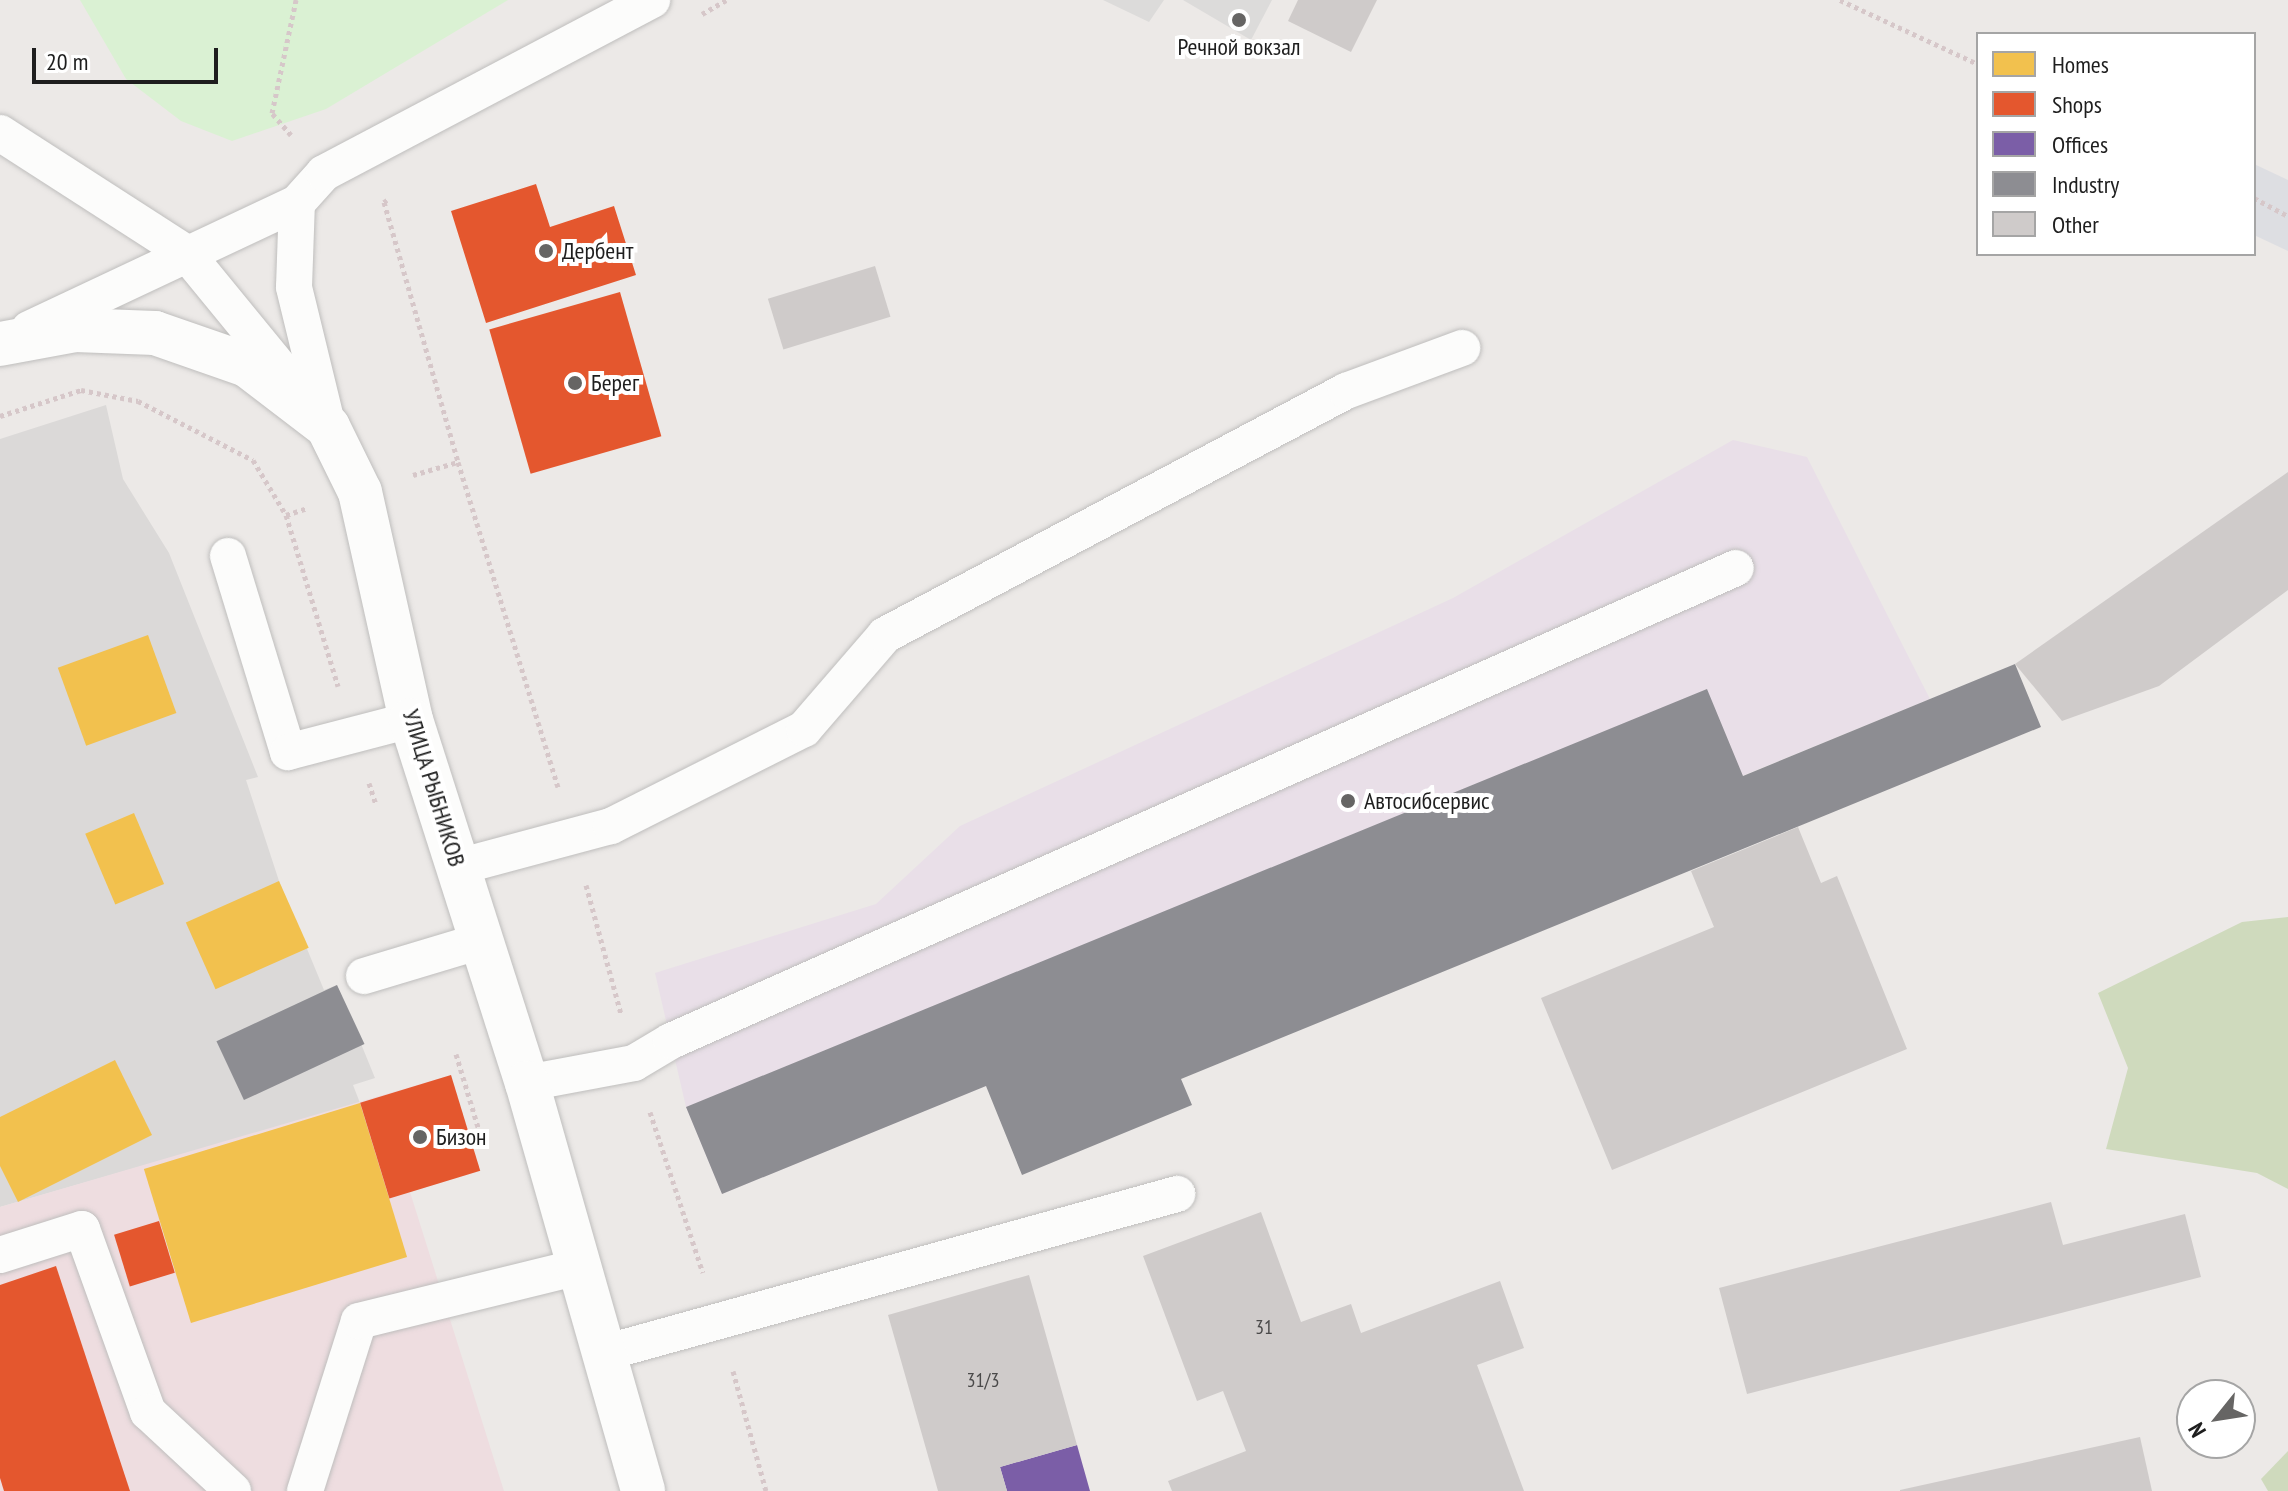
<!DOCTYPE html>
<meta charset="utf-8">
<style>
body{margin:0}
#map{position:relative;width:2288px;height:1491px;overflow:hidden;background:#ece9e7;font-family:"PT Sans Narrow",sans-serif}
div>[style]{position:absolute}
.residential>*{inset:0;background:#dbd9d8}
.commercial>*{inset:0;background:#eedde0}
.industrial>*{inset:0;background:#e9dfe8}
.forest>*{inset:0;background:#cfdabd}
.park>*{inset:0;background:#daf1d3}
.parking>*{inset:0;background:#dcdbda}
.plaza>*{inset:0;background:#dddee2}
.homes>*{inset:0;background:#f2c14e;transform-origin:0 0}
.shops>*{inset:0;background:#e4572e;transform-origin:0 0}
.offices>*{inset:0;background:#7b5ea7}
.industry>*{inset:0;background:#8d8d92;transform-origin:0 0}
.building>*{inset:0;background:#cfcbca;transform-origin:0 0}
.path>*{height:5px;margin-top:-2.5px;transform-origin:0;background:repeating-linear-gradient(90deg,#d6c7c9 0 4px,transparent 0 8px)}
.roads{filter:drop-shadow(0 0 2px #bfbebd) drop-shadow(0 0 2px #bfbebd)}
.lane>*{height:36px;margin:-18px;padding:0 18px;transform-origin:18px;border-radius:18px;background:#fcfcfb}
.street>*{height:44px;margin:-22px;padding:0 22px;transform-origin:22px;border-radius:22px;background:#fcfcfb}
.dots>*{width:22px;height:22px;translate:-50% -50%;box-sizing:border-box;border:4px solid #fff;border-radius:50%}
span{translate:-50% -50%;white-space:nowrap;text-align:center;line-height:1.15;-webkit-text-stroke:8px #fff;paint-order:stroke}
.number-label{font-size:20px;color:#4a4949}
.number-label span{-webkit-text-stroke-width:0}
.poi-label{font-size:24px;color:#1e1e1e}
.left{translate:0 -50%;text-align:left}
.street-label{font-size:24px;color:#1e1e1e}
.legend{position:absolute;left:1976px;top:32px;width:280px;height:224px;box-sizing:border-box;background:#fff;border:2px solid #a5a5a5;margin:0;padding:10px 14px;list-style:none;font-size:24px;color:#1e1e1e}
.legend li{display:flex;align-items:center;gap:16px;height:40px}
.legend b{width:40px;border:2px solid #a5a5a5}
.north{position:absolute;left:2176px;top:1379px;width:80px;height:80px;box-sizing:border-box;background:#fff;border:2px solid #a5a5a5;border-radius:50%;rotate:240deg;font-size:22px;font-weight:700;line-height:32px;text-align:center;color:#1e1e1e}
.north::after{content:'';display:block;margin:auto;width:28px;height:36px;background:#666564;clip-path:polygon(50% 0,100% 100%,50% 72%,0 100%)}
.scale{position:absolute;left:32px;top:48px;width:186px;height:36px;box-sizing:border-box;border:4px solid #1e1e1e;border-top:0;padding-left:10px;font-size:24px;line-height:28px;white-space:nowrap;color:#1e1e1e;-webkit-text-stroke:6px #fff;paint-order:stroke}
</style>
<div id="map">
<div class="residential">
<div style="clip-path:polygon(106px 405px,123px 479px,169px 553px,258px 777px,246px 780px,279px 881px,324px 990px,337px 985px,375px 1078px,353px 1085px,360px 1103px,0 1207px,0 439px)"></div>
</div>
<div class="commercial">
<div style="clip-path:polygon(451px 1075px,480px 1171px,410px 1192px,504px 1491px,0 1491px,0 1207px)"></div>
</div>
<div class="industrial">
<div style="clip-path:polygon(1733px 440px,1807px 457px,1930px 699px,722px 1194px,686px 1107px,655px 973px,876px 904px,960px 826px,1453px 598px)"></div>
</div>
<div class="forest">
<div style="clip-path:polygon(2288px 917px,2288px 1189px,2257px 1173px,2106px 1149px,2128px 1068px,2098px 993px,2242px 922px)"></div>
<div style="clip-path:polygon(2288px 1451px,2288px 1491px,2268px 1491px,2261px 1479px)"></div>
</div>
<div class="park">
<div style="clip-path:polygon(80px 0,508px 0,326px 109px,232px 141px,181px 121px,126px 79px)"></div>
</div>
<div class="parking">
<div style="clip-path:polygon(1103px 0,1164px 0,1149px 22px)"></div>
<div style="clip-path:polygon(1183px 0,1272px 0,1251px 40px)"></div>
</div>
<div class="plaza">
<div style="clip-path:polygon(2254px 164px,2288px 180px,2288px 251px,2254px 235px)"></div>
</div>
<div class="homes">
<div style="left:148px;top:635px;width:83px;height:96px;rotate:70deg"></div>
<div style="left:134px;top:813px;width:77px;height:53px;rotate:67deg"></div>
<div style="left:279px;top:881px;width:73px;height:102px;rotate:66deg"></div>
<div style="clip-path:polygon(115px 1060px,152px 1135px,18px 1202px,0 1166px,0 1117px)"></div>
<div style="left:360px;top:1103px;width:161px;height:226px;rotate:73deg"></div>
</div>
<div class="shops">
<div style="clip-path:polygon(536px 184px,550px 227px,614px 206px,636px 275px,486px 323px,451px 211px)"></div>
<div style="left:620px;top:292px;width:150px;height:136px;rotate:74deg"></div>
<div style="left:451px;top:1075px;width:100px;height:95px;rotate:73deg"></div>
<div style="left:159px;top:1221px;width:54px;height:47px;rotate:73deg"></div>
<div style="clip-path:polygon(56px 1266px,130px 1491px,4px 1491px,0 1478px,0 1285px)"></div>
</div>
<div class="offices">
<div style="clip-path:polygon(1077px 1445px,1090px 1491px,1007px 1491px,1000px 1467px)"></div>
</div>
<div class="industry">
<div style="clip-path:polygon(2015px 664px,2041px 727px,1181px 1079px,1192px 1105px,1022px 1175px,986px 1086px,722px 1194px,686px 1107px,1707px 689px,1743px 776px)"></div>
<div style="left:337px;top:985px;width:65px;height:133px;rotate:65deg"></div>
</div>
<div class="building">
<div style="clip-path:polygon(1298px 0,1377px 0,1351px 52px,1288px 21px)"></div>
<div style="left:875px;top:266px;width:53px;height:112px;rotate:73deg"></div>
<div style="clip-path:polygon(2288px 472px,2288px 590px,2159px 686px,2062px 721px,2015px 664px)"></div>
<div style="clip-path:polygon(1798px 827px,1821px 883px,1837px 876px,1907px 1049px,1612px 1170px,1541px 998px,1714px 927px,1691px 871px)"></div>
<div style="clip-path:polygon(2051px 1202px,2063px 1245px,2185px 1214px,2201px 1277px,1747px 1394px,1719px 1288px)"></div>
<div style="clip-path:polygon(1261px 1212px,1301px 1322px,1351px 1304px,1361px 1333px,1500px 1281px,1524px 1348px,1477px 1365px,1524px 1491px,1172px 1491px,1168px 1481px,1246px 1451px,1223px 1391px,1197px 1401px,1143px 1256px)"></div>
<div style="clip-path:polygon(1029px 1275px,1077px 1445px,1000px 1467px,1007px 1491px,938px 1491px,888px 1315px)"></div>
<div style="clip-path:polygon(2140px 1437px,2152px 1491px,1900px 1491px,1900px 1490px)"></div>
</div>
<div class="path">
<div style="left:1840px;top:0;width:152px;rotate:24.9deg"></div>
<div style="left:702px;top:14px;width:28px;rotate:-30deg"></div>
<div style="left:291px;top:135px;width:29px;rotate:-131deg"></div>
<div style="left:272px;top:113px;width:116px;rotate:-78deg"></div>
<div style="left:2254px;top:198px;width:38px;rotate:28deg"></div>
<div style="left:387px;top:200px;width:4px;rotate:146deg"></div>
<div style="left:384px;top:202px;width:270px;rotate:74.1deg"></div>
<div style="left:458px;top:462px;width:340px;rotate:72.9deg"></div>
<div style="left:0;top:416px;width:85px;rotate:-17.8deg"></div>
<div style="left:81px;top:390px;width:58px;rotate:10.9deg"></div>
<div style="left:138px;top:401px;width:129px;rotate:27.2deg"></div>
<div style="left:253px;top:460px;width:64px;rotate:59deg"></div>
<div style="left:286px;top:515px;width:179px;rotate:73.1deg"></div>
<div style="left:413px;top:475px;width:47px;rotate:-16.1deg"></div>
<div style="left:286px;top:515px;width:23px;rotate:-18deg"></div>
<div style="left:369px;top:783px;width:22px;rotate:72deg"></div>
<div style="left:586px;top:885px;width:134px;rotate:74.8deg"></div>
<div style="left:456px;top:1054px;width:90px;rotate:73.2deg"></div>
<div style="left:650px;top:1112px;width:169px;rotate:71.8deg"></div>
<div style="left:733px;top:1371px;width:124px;rotate:74.6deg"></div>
</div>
<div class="roads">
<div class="lane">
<div style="left:0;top:133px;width:221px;rotate:32.8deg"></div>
<div style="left:186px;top:253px;width:177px;rotate:50.7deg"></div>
<div style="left:29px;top:329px;width:296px;rotate:-25.2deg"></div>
<div style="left:328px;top:427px;width:144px;rotate:-103.7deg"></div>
<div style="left:294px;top:287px;width:84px;rotate:-88deg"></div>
<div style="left:297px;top:203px;width:40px;rotate:-48deg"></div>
<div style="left:324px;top:173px;width:371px;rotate:-27.8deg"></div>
<div style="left:228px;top:556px;width:205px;rotate:73deg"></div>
<div style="left:288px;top:752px;width:127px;rotate:-14.6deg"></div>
<div style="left:458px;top:867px;width:158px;rotate:-15deg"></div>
<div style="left:611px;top:826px;width:216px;rotate:-26.7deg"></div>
<div style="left:804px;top:729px;width:124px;rotate:-49.2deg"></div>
<div style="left:885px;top:635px;width:522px;rotate:-27.89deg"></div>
<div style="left:1346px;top:391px;width:124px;rotate:-20.3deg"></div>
<div style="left:364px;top:976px;width:122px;rotate:-16.7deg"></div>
<div style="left:527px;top:1083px;width:109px;rotate:-10.6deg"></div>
<div style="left:634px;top:1063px;width:43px;rotate:-30.7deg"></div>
<div style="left:671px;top:1041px;width:1165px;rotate:-23.95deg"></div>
<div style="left:0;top:1255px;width:86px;rotate:-17.6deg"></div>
<div style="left:82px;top:1229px;width:195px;rotate:70.2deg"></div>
<div style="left:148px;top:1412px;width:116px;rotate:42.9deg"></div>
<div style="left:604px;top:1353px;width:595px;rotate:-15.51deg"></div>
<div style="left:305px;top:1491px;width:178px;rotate:-72.4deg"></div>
<div style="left:359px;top:1321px;width:227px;rotate:-13.8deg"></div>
</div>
<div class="street">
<div style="left:0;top:344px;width:76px;rotate:-10.6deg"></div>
<div style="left:75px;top:330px;width:80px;rotate:2.1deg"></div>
<div style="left:155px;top:333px;width:97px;rotate:19.2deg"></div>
<div style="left:247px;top:365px;width:102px;rotate:37.4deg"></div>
<div style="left:328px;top:427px;width:72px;rotate:63.8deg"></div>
<div style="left:360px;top:492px;width:234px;rotate:77.4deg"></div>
<div style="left:411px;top:720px;width:381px;rotate:72.3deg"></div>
<div style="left:527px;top:1083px;width:424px;rotate:74.1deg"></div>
</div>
</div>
<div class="dots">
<div style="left:1239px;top:20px;background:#666564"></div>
<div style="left:546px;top:251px;background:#666564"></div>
<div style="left:575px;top:383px;background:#666564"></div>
<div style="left:1348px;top:801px;background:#666564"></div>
<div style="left:420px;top:1137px;background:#666564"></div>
</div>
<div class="number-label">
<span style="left:1264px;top:1327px">31</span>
<span style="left:983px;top:1380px">31/3</span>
</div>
<div class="poi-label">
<span style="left:1239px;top:47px">Речной вокзал</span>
<span class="left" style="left:562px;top:251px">Дербент</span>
<span class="left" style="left:591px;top:383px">Берег</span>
<span class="left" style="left:1364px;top:801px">Автосибсервис</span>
<span class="left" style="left:436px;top:1137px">Бизон</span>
</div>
<div class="street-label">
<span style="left:434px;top:788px;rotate:73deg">УЛИЦА РЫБНИКОВ</span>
</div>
<ul class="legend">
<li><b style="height:22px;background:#f2c14e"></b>Homes</li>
<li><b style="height:22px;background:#e4572e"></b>Shops</li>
<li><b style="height:22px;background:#7b5ea7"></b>Offices</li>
<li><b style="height:22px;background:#8d8d92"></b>Industry</li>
<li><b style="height:22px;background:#cfcbca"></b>Other</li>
</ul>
<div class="north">N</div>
<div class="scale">20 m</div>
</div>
